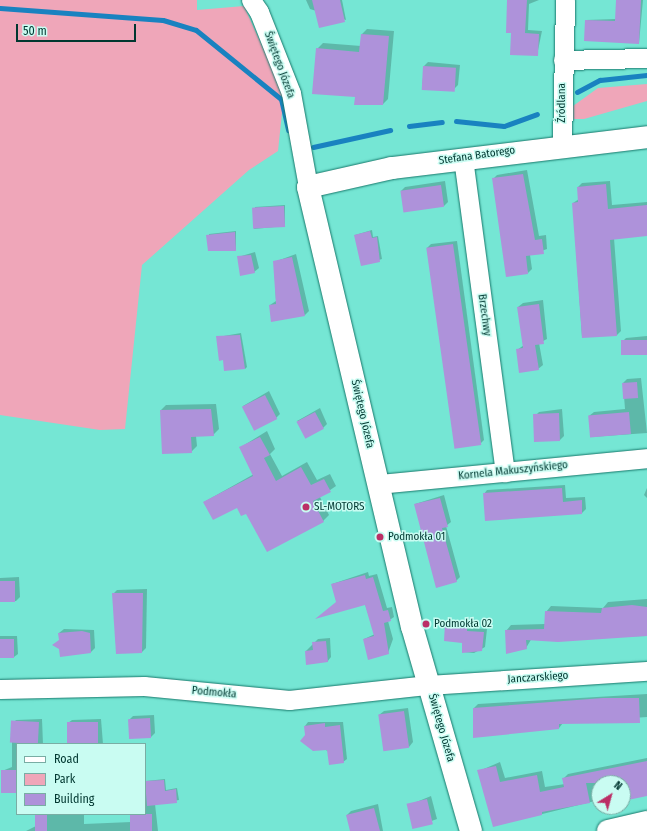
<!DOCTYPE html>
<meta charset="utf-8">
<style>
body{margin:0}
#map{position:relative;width:647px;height:831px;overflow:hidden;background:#75e6d4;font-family:"Fira Sans Condensed",sans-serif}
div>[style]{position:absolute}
.green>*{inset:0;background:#efa6b9}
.shadow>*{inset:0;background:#0003}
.stream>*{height:5px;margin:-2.5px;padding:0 2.5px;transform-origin:2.5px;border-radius:2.5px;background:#1982c0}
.building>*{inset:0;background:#ae92da;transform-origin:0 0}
.roads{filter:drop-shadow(0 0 1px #18786b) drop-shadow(0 0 1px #18786b)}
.minor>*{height:19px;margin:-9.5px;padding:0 9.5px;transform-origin:9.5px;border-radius:9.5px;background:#fff}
.tertiary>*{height:22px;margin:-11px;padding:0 11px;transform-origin:11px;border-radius:11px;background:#fff}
.dots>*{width:11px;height:11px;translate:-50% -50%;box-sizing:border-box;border:2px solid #c9fcf2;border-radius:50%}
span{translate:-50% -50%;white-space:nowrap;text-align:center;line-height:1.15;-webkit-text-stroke:3px #c9fcf2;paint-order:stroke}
.street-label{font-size:11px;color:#013730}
.poi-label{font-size:11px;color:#013730}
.left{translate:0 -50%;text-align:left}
.legend{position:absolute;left:16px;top:743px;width:130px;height:72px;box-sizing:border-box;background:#c9fcf2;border:1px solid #79ada4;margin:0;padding:5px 7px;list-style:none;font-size:12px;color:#013730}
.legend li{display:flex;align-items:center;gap:8px;height:20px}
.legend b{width:20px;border:1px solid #79ada4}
.north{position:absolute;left:591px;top:775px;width:40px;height:40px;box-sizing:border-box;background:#c9fcf2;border:1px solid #79ada4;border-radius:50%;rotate:37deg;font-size:11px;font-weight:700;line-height:16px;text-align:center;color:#013730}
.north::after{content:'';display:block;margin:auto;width:14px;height:18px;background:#bb2f66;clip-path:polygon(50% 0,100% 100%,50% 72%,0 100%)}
.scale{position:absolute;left:16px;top:24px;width:120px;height:18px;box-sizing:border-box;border:2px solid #013730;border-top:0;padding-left:5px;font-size:12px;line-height:14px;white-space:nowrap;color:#013730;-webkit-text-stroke:3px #c9fcf2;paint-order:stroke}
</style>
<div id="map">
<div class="green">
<div style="clip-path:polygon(0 0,197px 0,197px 10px,244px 6px,284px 94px,278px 151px,249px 170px,142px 265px,125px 429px,100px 430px,0 415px)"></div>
<div style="clip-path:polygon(647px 84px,647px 101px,584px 119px,573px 119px,573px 106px,598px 88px)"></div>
</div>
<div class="shadow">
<div style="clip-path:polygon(306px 0,342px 0,346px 20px,310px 9px)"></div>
<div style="clip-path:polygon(508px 0,539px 0,529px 4px,528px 30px,542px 31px,537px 55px,512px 32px)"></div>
<div style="clip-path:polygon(618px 0,643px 0,639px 43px,586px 20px,616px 19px)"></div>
<div style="clip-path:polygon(367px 29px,394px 31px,388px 99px,383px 104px,356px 96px,317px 49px,323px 43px,361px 46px,362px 34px)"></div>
<div style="clip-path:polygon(428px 62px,460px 65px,458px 85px,454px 89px,422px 89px,424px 66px)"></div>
<div style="clip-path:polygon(527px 170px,539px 236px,546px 235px,547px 249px,530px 255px,532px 269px,528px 273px,493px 179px,497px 175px)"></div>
<div style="clip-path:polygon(445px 181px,448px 202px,444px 206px,401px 191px,405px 187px)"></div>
<div style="clip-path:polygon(610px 181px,612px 205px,647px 202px,647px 235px,614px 238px,621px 331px,617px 335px,582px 337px,573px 203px,579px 199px,578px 187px,582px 183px)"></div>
<div style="clip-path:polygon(285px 205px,285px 226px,254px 229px,255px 207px)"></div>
<div style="clip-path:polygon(372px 230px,373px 237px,378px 236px,382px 259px,362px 265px,355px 235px)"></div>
<div style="clip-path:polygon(236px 231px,236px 250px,209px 250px,209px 234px)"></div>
<div style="clip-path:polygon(457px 241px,484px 440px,480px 444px,427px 248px,431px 244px)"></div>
<div style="clip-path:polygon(255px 252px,259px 268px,254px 272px,238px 257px)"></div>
<div style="clip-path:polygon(296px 254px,309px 311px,305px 315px,270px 305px,276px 301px,274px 262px)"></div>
<div style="clip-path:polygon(543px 300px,547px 339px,539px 343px,543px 365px,538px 369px,517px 350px,524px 345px,518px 307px,523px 303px)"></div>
<div style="clip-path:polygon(241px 333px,247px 367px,245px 369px,224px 359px,218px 337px)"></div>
<div style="clip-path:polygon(647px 336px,647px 354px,622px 342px,626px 338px)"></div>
<div style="clip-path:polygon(641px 378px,647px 433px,591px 437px,589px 416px,594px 412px,625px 409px,623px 383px,627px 379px)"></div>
<div style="clip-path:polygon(269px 391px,280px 414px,276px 418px,243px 406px)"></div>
<div style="clip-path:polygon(216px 404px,219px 429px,213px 435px,196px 436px,197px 446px,191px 452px,161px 410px,166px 405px)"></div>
<div style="clip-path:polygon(320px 408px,327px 424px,323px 428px,297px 421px)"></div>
<div style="clip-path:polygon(562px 409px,564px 436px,560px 440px,537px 441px,535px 416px,539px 412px)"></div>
<div style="clip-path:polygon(267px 431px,275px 449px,270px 454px,282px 476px,307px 462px,317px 480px,330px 474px,336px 486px,320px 497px,329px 515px,323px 521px,247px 512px,237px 506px,204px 502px,254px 474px,241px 447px)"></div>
<div style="clip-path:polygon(565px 485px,566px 498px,585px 497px,586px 509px,582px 513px,484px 494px,487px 490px)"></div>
<div style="clip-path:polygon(647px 488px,647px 498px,644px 495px)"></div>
<div style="clip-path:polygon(444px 495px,451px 522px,446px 526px,460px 577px,456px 581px,415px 504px)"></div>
<div style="clip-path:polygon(368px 572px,369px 576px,377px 574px,387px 608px,392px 607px,394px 617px,388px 621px,393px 639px,388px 653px,364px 639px,375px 634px,365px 604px,337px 602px,332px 584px)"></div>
<div style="clip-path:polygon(19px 577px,20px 597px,16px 601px,0 601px,0 578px)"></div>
<div style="clip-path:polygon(147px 589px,146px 648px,142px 652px,113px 594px,117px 590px)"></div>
<div style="clip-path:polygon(647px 599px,647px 636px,532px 638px,526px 648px,506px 631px,511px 625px,545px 624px,546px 612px,551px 606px,603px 608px,608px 602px)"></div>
<div style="clip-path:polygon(449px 621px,470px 622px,469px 628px,487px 629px,485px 647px,474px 653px,463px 652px,463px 642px,446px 624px)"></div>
<div style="clip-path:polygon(64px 629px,94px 630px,95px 648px,91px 652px,61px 656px,59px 633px)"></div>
<div style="clip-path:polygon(0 636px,17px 636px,18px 654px,14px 657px,0 657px)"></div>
<div style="clip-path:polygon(330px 638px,331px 657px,327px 662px,306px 651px,318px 639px)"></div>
<div style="clip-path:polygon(647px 694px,647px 717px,563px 723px,559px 728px,474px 708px,478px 704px)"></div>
<div style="clip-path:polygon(408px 708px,413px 742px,409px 747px,385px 750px,379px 715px,384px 711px)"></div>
<div style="clip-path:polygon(154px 715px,155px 733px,151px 737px,129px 720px,133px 716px)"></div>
<div style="clip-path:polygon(42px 719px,43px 744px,17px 744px,17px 792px,2px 771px,12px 767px,12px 724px,16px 720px)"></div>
<div style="clip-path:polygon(101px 719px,103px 744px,69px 744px,68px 723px,72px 720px)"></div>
<div style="clip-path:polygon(308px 722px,343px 722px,347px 759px,343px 762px,306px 736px,305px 726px)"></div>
<div style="clip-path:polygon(647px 758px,647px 789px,623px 795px,623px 783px,599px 783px,599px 800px,494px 826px,479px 771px,500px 762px,505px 778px,542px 771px,545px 787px,565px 784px,564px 778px,568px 774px)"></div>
<div style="clip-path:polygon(165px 779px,166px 790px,177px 788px,179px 800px,155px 804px,158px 831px,26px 831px,36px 826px,36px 814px,84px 814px,84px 824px,131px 822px,131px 814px,145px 814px,146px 781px)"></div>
<div style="clip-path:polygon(431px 796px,437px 819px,415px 827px,409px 805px)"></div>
<div style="clip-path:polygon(378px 804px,383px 831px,351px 831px,347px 815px,351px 811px)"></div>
</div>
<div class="stream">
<div style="left:0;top:8px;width:163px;rotate:4.2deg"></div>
<div style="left:163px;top:20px;width:34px;rotate:17deg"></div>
<div style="left:196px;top:30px;width:109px;rotate:39.1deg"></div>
<div style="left:281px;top:99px;width:32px;rotate:77deg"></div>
<div style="left:577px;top:92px;width:26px;rotate:-28deg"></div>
<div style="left:600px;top:80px;width:47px;rotate:-6.1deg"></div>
<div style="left:456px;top:121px;width:48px;rotate:5.9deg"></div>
<div style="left:504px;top:126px;width:35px;rotate:-20deg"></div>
<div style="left:409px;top:126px;width:33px;rotate:-7deg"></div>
<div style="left:313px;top:147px;width:79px;rotate:-12.4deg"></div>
</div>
<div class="building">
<div style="clip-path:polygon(312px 0,340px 0,345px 22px,319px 28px)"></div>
<div style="clip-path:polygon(507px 0,527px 0,525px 33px,539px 34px,538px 56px,510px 55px,511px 33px,506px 33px)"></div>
<div style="clip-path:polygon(616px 0,641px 0,639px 44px,584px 41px,585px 20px,615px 21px)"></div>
<div style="clip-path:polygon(361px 34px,389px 36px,383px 105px,354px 105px,355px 97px,312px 94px,316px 48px,359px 52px)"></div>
<div style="left:423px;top:66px;width:33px;height:24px;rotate:3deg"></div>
<div style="clip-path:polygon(523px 174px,535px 240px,542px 239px,544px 254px,526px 256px,528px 274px,506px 277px,492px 178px)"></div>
<div style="clip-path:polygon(606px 184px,608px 209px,647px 205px,647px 236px,610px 240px,617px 336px,582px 338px,572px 203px,578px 202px,577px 187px)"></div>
<div style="left:441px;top:185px;width:22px;height:41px;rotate:82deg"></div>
<div style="left:284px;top:206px;width:21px;height:32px;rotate:87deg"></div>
<div style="clip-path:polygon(370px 231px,372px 238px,377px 237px,380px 262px,361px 266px,354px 235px)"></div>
<div style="clip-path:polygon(235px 232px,236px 251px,208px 251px,206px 235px)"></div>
<div style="left:453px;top:244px;width:203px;height:27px;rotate:82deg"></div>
<div style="clip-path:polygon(251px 255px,255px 273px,240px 276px,237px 256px)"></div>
<div style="clip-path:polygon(292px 257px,305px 316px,271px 322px,269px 305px,276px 304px,273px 261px)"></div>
<div style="clip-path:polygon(539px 304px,544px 344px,535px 345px,539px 370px,519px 373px,516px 349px,523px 348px,517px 307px)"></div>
<div style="clip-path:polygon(240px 335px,245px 369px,224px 371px,223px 360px,219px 361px,216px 336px)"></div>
<div style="left:647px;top:340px;width:15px;height:26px;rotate:90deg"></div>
<div style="left:637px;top:382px;width:16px;height:15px;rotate:86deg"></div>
<div style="left:265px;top:395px;width:27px;height:26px;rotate:63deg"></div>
<div style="clip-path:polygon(211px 409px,214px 436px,191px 437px,192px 453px,162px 454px,160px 410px)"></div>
<div style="left:315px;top:412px;width:19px;height:21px;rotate:62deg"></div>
<div style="left:629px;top:412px;width:22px;height:41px;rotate:85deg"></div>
<div style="left:559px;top:413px;width:28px;height:26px;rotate:88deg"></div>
<div style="clip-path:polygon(260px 437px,270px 455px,264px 458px,276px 481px,301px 467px,311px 485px,324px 479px,331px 492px,313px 501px,324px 522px,267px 552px,246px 514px,241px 516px,237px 508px,213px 520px,203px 502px,253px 476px,239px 447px)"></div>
<div style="clip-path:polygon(562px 488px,563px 502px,582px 500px,582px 514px,485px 521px,483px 493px)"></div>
<div style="clip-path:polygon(440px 498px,448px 527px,442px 528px,457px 582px,436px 588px,414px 504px)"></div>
<div style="clip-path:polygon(365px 575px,366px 579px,373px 577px,383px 611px,388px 610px,391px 621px,384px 623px,389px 654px,368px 660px,363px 639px,374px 636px,365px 605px,315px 619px,336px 602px,331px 584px)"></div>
<div style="left:0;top:581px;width:15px;height:21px"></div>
<div style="clip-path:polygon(112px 593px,143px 593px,142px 653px,116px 654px)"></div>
<div style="clip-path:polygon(632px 605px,647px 607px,647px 636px,558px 642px,526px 640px,527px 649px,506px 654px,505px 630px,544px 629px,545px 611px,601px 613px,602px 608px)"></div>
<div style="clip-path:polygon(445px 623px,467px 625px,467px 631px,484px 632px,482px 651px,462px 653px,462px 643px,444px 641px)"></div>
<div style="clip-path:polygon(82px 631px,90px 633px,91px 653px,60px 657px,59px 649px,52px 645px,59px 640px,58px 633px)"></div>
<div style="left:0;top:639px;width:14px;height:19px"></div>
<div style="clip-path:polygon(326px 641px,328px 662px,306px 665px,305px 651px,313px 650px,312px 642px)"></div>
<div style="clip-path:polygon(603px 698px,639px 698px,640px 723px,559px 724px,559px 729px,473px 738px,473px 708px)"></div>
<div style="left:404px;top:711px;width:37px;height:26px;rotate:82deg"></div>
<div style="left:150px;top:718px;width:20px;height:22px;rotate:87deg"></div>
<div style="left:39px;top:722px;width:22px;height:28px;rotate:93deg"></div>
<div style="left:98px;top:722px;width:22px;height:31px;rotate:90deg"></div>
<div style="clip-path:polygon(325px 723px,325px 727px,340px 725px,344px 763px,329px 765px,327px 750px,313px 751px,300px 741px,305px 735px,304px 726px)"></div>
<div style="clip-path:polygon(647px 761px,647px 796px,623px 801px,623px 783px,586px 783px,590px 803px,542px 812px,542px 815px,493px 827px,477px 770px,496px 766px,500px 782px,537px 775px,540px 792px,564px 787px,562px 778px)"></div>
<div style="left:1px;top:770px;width:16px;height:23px"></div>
<div style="clip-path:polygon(164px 780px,165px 791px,176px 789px,177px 803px,147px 806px,145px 781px)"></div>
<div style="left:427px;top:799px;width:26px;height:21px;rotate:77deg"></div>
<div style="clip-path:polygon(374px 808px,380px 831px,350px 831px,346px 815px)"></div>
<div style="left:35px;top:814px;width:12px;height:17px"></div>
<div style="left:130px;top:814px;width:22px;height:17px"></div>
</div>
<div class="roads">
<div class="minor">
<div style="left:251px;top:0;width:14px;rotate:56deg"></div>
<div style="left:259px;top:12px;width:87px;rotate:68.4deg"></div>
<div style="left:291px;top:93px;width:96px;rotate:79.7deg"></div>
<div style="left:563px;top:60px;width:84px;rotate:-1.4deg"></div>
<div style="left:562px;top:145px;width:145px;rotate:-88.8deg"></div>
<div style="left:463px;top:158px;width:317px;rotate:82.4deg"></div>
<div style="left:379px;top:484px;width:269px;rotate:-5.5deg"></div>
<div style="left:0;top:689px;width:144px;rotate:-1.2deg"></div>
<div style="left:144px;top:686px;width:146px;rotate:5.5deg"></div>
<div style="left:289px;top:700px;width:140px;rotate:-6.2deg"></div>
<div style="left:428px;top:685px;width:219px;rotate:-3.7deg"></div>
</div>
<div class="tertiary">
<div style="left:471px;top:831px;width:212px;rotate:-106.1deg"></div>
<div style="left:412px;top:627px;width:452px;rotate:-103.3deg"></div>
<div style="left:308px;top:187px;width:86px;rotate:-12.7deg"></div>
<div style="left:392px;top:168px;width:257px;rotate:-6.9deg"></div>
<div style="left:608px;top:831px;width:40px;rotate:-13deg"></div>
</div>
</div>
<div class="dots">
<div style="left:306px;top:507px;background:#bb2f66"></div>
<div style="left:380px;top:537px;background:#bb2f66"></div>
<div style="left:426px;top:624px;background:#bb2f66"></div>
</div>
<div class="street-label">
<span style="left:279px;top:65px;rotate:70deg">Świętego Józefa</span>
<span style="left:562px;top:103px;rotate:-90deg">Źródlana</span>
<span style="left:477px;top:156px;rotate:-8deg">Stefana Batorego</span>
<span style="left:484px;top:315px;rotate:82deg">Brzechwy</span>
<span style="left:362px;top:414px;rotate:77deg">Świętego Józefa</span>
<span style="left:513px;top:471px;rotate:-6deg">Kornela Makuszyńskiego</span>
<span style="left:538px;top:678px;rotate:-4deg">Janczarskiego</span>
<span style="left:214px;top:693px;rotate:5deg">Podmokła</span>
<span style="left:441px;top:728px;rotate:74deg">Świętego Józefa</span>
</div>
<div class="poi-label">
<span class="left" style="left:314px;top:507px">SL-MOTORS</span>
<span class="left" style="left:388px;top:537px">Podmokła 01</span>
<span class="left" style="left:434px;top:624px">Podmokła 02</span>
</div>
<ul class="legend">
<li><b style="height:5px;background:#fff"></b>Road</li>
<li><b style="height:11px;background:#efa6b9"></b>Park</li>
<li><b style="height:11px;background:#ae92da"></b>Building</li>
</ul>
<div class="north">N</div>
<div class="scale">50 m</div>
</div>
